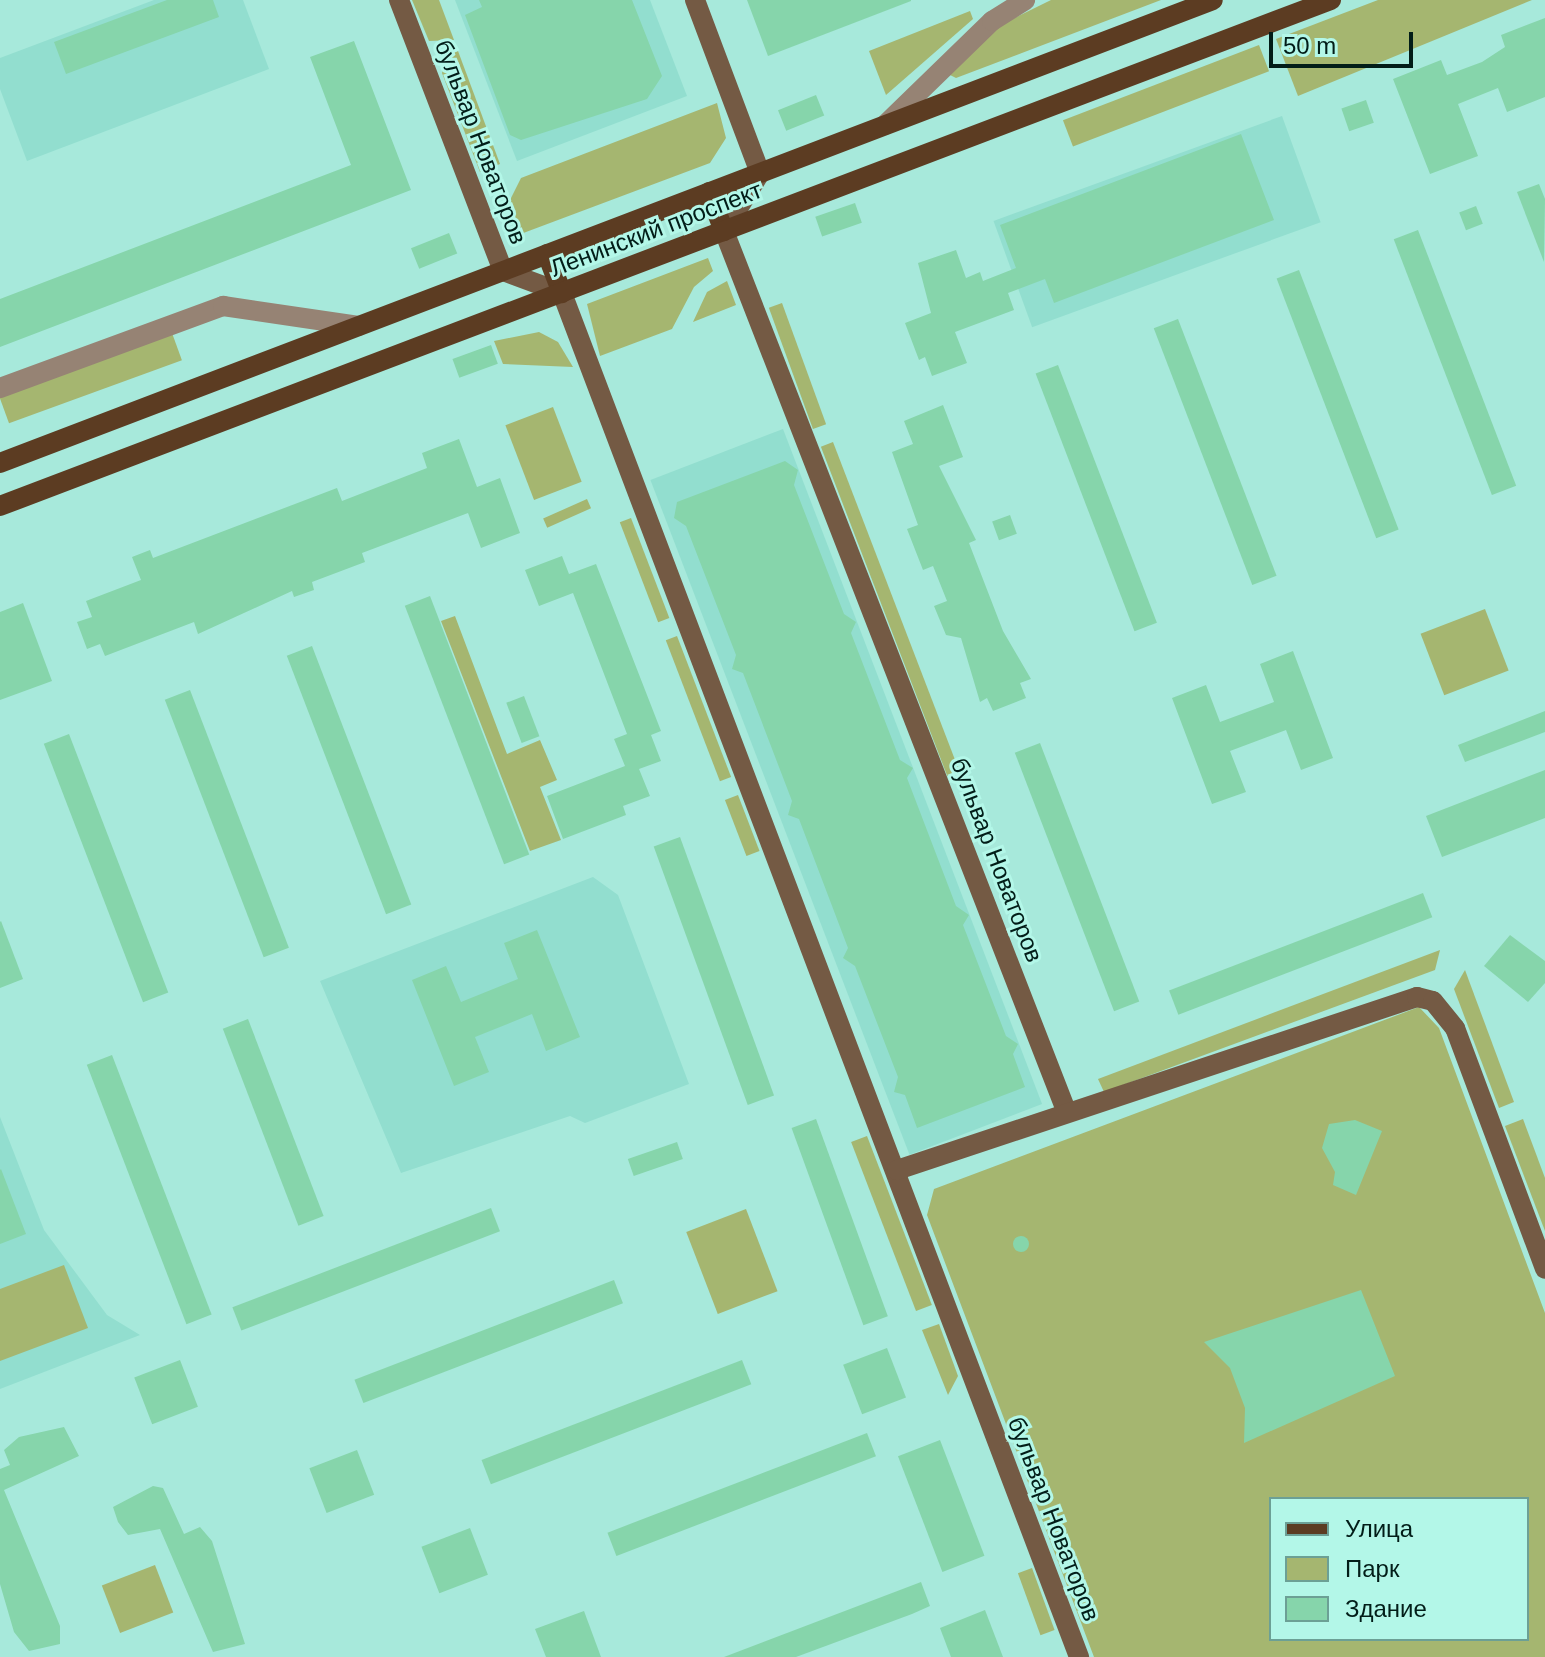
<!DOCTYPE html>
<meta charset="utf-8">
<style>
body{margin:0}
#map{position:relative;width:1545px;height:1657px;overflow:hidden;background:#a7e9db;font-family:Arial,sans-serif}
div>[style]{position:absolute}
.built>*{inset:0;background:#92decf;transform-origin:0 0}
.green>*{inset:0;background:#a5b670;transform-origin:0 0}
.building>*{inset:0;background:#86d5ab;transform-origin:0 0}
.round{border-radius:50%}
.street>*{height:20px;margin:-10px;padding:0 10px;transform-origin:10px;border-radius:10px;background:#968374}
.secondary>*{height:20px;margin:-10px;padding:0 10px;transform-origin:10px;border-radius:10px;background:#745a44}
.primary>*{height:20px;margin:-10px;padding:0 10px;transform-origin:10px;border-radius:10px;background:#5c3c22}
span{translate:-50% -50%;white-space:nowrap;text-align:center;line-height:1.15;-webkit-text-stroke:6px #b3f7e8;paint-order:stroke}
.street-label{font-size:24px;color:#021d18}
.legend{position:absolute;left:1269px;top:1497px;width:260px;height:144px;box-sizing:border-box;background:#b3f7e8;border:2px solid #6ca095;margin:0;padding:10px 14px;list-style:none;font-size:24px;color:#021d18}
.legend li{display:flex;align-items:center;gap:16px;height:40px}
.legend b{width:40px;border:2px solid #6ca095}
.scale{position:absolute;left:1269px;top:32px;width:144px;height:36px;box-sizing:border-box;border:4px solid #021d18;border-top:0;padding-left:10px;font-size:24px;line-height:28px;white-space:nowrap;color:#021d18;-webkit-text-stroke:6px #b3f7e8;paint-order:stroke}
</style>
<div id="map">
<div class="built">
<div style="clip-path:polygon(154px 0,243px 0,269px 69px,27px 161px,0 89px,0 58px)"></div>
<div style="clip-path:polygon(455px 0,650px 0,687px 96px,517px 161px)"></div>
<div style="left:1282px;top:116px;width:113px;height:307px;rotate:70deg"></div>
<div style="left:783px;top:429px;width:723px;height:142px;rotate:69deg"></div>
<div style="clip-path:polygon(593px 877px,618px 895px,689px 1084px,585px 1123px,570px 1116px,401px 1173px,320px 981px)"></div>
<div style="clip-path:polygon(0 1117px,44px 1230px,107px 1315px,140px 1335px,0 1389px)"></div>
</div>
<div class="green">
<div style="clip-path:polygon(412px 0,439px 0,454px 40px,429px 41px)"></div>
<div style="clip-path:polygon(1051px 0,1161px 0,956px 78px,948px 74px,996px 27px)"></div>
<div style="clip-path:polygon(1378px 0,1532px 0,1298px 96px,1276px 39px)"></div>
<div style="clip-path:polygon(970px 11px,973px 19px,886px 95px,869px 51px)"></div>
<div style="left:1259px;top:45px;width:28px;height:210px;rotate:69deg"></div>
<div style="clip-path:polygon(458px 51px,500px 164px,480px 172px,442px 73px,447px 56px)"></div>
<div style="clip-path:polygon(717px 103px,726px 138px,710px 163px,518px 235px,505px 229px,513px 226px,508px 204px,521px 178px)"></div>
<div style="clip-path:polygon(708px 258px,713px 271px,694px 287px,672px 329px,600px 356px,587px 304px)"></div>
<div style="clip-path:polygon(727px 281px,736px 305px,693px 322px,707px 292px)"></div>
<div style="left:782px;top:303px;width:129px;height:14px;rotate:70deg"></div>
<div style="clip-path:polygon(539px 332px,558px 342px,573px 367px,503px 364px,494px 341px)"></div>
<div style="left:172px;top:333px;width:29px;height:184px;rotate:70deg"></div>
<div style="left:553px;top:407px;width:80px;height:51px;rotate:69deg"></div>
<div style="left:833px;top:442px;width:353px;height:13px;rotate:69deg"></div>
<div style="left:587px;top:499px;width:10px;height:48px;rotate:66deg"></div>
<div style="left:631px;top:518px;width:107px;height:12px;rotate:69deg"></div>
<div style="left:1485px;top:609px;width:66px;height:69px;rotate:69deg"></div>
<div style="clip-path:polygon(455px 616px,507px 754px,540px 740px,557px 780px,540px 787px,561px 840px,530px 851px,441px 621px)"></div>
<div style="left:677px;top:636px;width:151px;height:12px;rotate:69deg"></div>
<div style="left:738px;top:795px;width:60px;height:14px;rotate:69deg"></div>
<div style="clip-path:polygon(1440px 950px,1435px 970px,1104px 1092px,1098px 1079px)"></div>
<div style="clip-path:polygon(1465px 970px,1514px 1102px,1499px 1108px,1454px 989px)"></div>
<div style="clip-path:polygon(evenodd,1419px 1007px,1439px 1028px,1545px 1313px,1545px 1657px,1094px 1657px,927px 1215px,934px 1189px,1419px 1007px,1271px 1499px,1527px 1499px,1527px 1639px,1271px 1639px,1271px 1499px)"></div>
<div style="clip-path:polygon(1523px 1119px,1545px 1178px,1545px 1231px,1505px 1126px)"></div>
<div style="left:867px;top:1136px;width:181px;height:17px;rotate:69deg"></div>
<div style="left:746px;top:1209px;width:88px;height:64px;rotate:69deg"></div>
<div style="clip-path:polygon(64px 1265px,88px 1328px,0 1361px,0 1289px)"></div>
<div style="clip-path:polygon(939px 1324px,958px 1376px,948px 1395px,922px 1330px)"></div>
<div style="left:155px;top:1565px;width:51px;height:57px;rotate:69deg"></div>
<div style="left:1032px;top:1568px;width:66px;height:15px;rotate:70deg"></div>
</div>
<div class="building">
<div style="clip-path:polygon(167px 0,213px 0,219px 17px,66px 74px,54px 42px)"></div>
<div style="clip-path:polygon(479px 0,632px 0,662px 76px,647px 99px,521px 140px,510px 135px,465px 15px,482px 7px)"></div>
<div style="clip-path:polygon(747px 0,911px 0,911px 1px,768px 56px)"></div>
<div style="clip-path:polygon(1545px 18px,1545px 97px,1507px 112px,1498px 88px,1458px 104px,1478px 156px,1430px 174px,1393px 79px,1441px 60px,1447px 75px,1482px 62px,1505px 47px,1501px 35px)"></div>
<div style="clip-path:polygon(354px 41px,411px 190px,0 347px,0 299px,351px 165px,310px 57px)"></div>
<div style="left:816px;top:95px;width:22px;height:41px;rotate:68deg"></div>
<div style="left:1366px;top:100px;width:24px;height:26px;rotate:71deg"></div>
<div style="clip-path:polygon(1241px 134px,1274px 220px,1054px 303px,1045px 279px,1008px 293px,1014px 310px,955px 332px,967px 363px,932px 376px,925px 357px,919px 360px,905px 323px,931px 313px,918px 263px,956px 250px,966px 278px,980px 272px,983px 281px,1016px 268px,1000px 225px)"></div>
<div style="clip-path:polygon(1539px 184px,1545px 199px,1544px 262px,1517px 192px)"></div>
<div style="left:855px;top:203px;width:21px;height:42px;rotate:71deg"></div>
<div style="left:1476px;top:206px;width:19px;height:18px;rotate:69deg"></div>
<div style="left:1418px;top:230px;width:274px;height:26px;rotate:69deg"></div>
<div style="left:449px;top:233px;width:22px;height:41px;rotate:68deg"></div>
<div style="left:1299px;top:270px;width:278px;height:24px;rotate:69deg"></div>
<div style="left:1178px;top:319px;width:275px;height:26px;rotate:69deg"></div>
<div style="left:491px;top:345px;width:20px;height:41px;rotate:70deg"></div>
<div style="left:1058px;top:365px;width:276px;height:24px;rotate:69deg"></div>
<div style="clip-path:polygon(943px 405px,963px 457px,939px 466px,976px 540px,969px 543px,1003px 631px,1031px 679px,1020px 683px,1026px 698px,993px 711px,987px 698px,980px 702px,961px 638px,946px 635px,934px 606px,947px 601px,933px 566px,923px 570px,907px 529px,918px 525px,892px 452px,913px 444px,904px 421px)"></div>
<div style="clip-path:polygon(459px 439px,477px 487px,500px 478px,520px 533px,481px 548px,468px 513px,362px 553px,365px 562px,312px 582px,314px 590px,294px 597px,292px 591px,198px 634px,194px 622px,105px 656px,100px 644px,87px 649px,77px 622px,92px 617px,86px 601px,141px 580px,132px 557px,150px 550px,153px 558px,337px 488px,342px 501px,427px 468px,422px 453px)"></div>
<div style="clip-path:polygon(785px 461px,798px 470px,794px 485px,844px 614px,856px 622px,851px 633px,900px 760px,913px 768px,907px 778px,956px 906px,969px 915px,963px 925px,1006px 1036px,1018px 1044px,1013px 1054px,1025px 1087px,917px 1128px,905px 1095px,894px 1092px,898px 1077px,855px 966px,843px 958px,848px 948px,799px 819px,788px 815px,792px 801px,743px 673px,732px 669px,736px 655px,686px 526px,674px 518px,677px 502px)"></div>
<div style="left:1010px;top:515px;width:20px;height:19px;rotate:70deg"></div>
<div style="clip-path:polygon(562px 556px,569px 574px,596px 564px,661px 731px,651px 735px,661px 761px,639px 769px,650px 796px,623px 806px,626px 815px,563px 839px,547px 796px,625px 766px,614px 739px,627px 734px,573px 593px,539px 606px,525px 570px)"></div>
<div style="left:430px;top:596px;width:277px;height:27px;rotate:69deg"></div>
<div style="clip-path:polygon(23px 603px,52px 681px,0 700px,0 612px)"></div>
<div style="left:312px;top:646px;width:277px;height:27px;rotate:69deg"></div>
<div style="clip-path:polygon(1293px 651px,1333px 758px,1301px 770px,1286px 730px,1230px 751px,1246px 792px,1212px 804px,1172px 698px,1206px 685px,1220px 722px,1274px 702px,1260px 664px)"></div>
<div style="left:190px;top:690px;width:276px;height:27px;rotate:69deg"></div>
<div style="left:524px;top:696px;width:43px;height:19px;rotate:69deg"></div>
<div style="clip-path:polygon(1545px 711px,1545px 732px,1465px 762px,1458px 745px)"></div>
<div style="left:69px;top:734px;width:277px;height:27px;rotate:69deg"></div>
<div style="left:1040px;top:743px;width:277px;height:27px;rotate:69deg"></div>
<div style="clip-path:polygon(1545px 770px,1545px 818px,1442px 857px,1426px 816px)"></div>
<div style="left:680px;top:837px;width:275px;height:28px;rotate:70deg"></div>
<div style="left:1423px;top:893px;width:26px;height:272px;rotate:69deg"></div>
<div style="clip-path:polygon(1px 921px,23px 979px,0 988px,0 922px)"></div>
<div style="clip-path:polygon(537px 930px,580px 1037px,546px 1051px,532px 1014px,475px 1037px,489px 1072px,454px 1086px,412px 980px,446px 966px,461px 1002px,518px 979px,504px 943px)"></div>
<div style="clip-path:polygon(1510px 935px,1545px 961px,1545px 983px,1528px 1002px,1484px 966px)"></div>
<div style="left:248px;top:1019px;width:211px;height:27px;rotate:69deg"></div>
<div style="left:112px;top:1055px;width:278px;height:27px;rotate:69deg"></div>
<div style="left:816px;top:1119px;width:210px;height:26px;rotate:70deg"></div>
<div style="clip-path:polygon(1355px 1120px,1382px 1131px,1356px 1195px,1333px 1185px,1335px 1172px,1322px 1148px,1329px 1124px)"></div>
<div style="left:677px;top:1142px;width:18px;height:52px;rotate:71deg"></div>
<div style="clip-path:polygon(1px 1169px,26px 1234px,0 1244px,0 1170px)"></div>
<div style="left:491px;top:1208px;width:25px;height:277px;rotate:69deg"></div>
<div class="round" style="left:1013px;top:1236px;width:16px;height:16px"></div>
<div style="left:614px;top:1280px;width:25px;height:278px;rotate:69deg"></div>
<div style="clip-path:polygon(1361px 1290px,1395px 1376px,1244px 1443px,1245px 1408px,1230px 1368px,1204px 1342px)"></div>
<div style="left:887px;top:1348px;width:53px;height:47px;rotate:69deg"></div>
<div style="left:180px;top:1360px;width:50px;height:49px;rotate:69deg"></div>
<div style="left:742px;top:1360px;width:26px;height:279px;rotate:69deg"></div>
<div style="clip-path:polygon(64px 1427px,79px 1456px,4px 1490px,60px 1626px,60px 1644px,29px 1651px,14px 1632px,0 1584px,0 1469px,10px 1465px,4px 1450px,19px 1437px)"></div>
<div style="left:867px;top:1433px;width:25px;height:278px;rotate:69deg"></div>
<div style="left:940px;top:1440px;width:124px;height:45px;rotate:69deg"></div>
<div style="left:357px;top:1450px;width:48px;height:51px;rotate:69deg"></div>
<div style="clip-path:polygon(153px 1486px,163px 1488px,184px 1534px,200px 1527px,212px 1541px,245px 1644px,213px 1652px,160px 1529px,128px 1535px,118px 1522px,113px 1507px)"></div>
<div style="left:470px;top:1528px;width:50px;height:52px;rotate:69deg"></div>
<div style="clip-path:polygon(921px 1582px,930px 1606px,912px 1614px,796px 1657px,724px 1657px)"></div>
<div style="clip-path:polygon(985px 1610px,1003px 1657px,951px 1657px,940px 1628px)"></div>
<div style="clip-path:polygon(584px 1611px,601px 1657px,546px 1657px,535px 1629px)"></div>
</div>
<div class="street">
<div style="left:885px;top:125px;width:149px;rotate:-44.2deg"></div>
<div style="left:992px;top:21px;width:39px;rotate:-32deg"></div>
<div style="left:0;top:388px;width:238px;rotate:-20.2deg"></div>
<div style="left:223px;top:306px;width:137px;rotate:8.4deg"></div>
</div>
<div class="secondary">
<div style="left:399px;top:0;width:290px;rotate:69deg"></div>
<div style="left:503px;top:271px;width:63px;rotate:20.4deg"></div>
<div style="left:562px;top:293px;width:1459px;rotate:69.24deg"></div>
<div style="left:695px;top:0;width:185px;rotate:69.4deg"></div>
<div style="left:760px;top:173px;width:68px;rotate:121.8deg"></div>
<div style="left:724px;top:231px;width:946px;rotate:68.75deg"></div>
<div style="left:897px;top:1170px;width:548px;rotate:-18.4deg"></div>
<div style="left:1417px;top:997px;width:16px;rotate:14deg"></div>
<div style="left:1433px;top:1001px;width:35px;rotate:51deg"></div>
<div style="left:1455px;top:1028px;width:257px;rotate:69.5deg"></div>
</div>
<div class="primary">
<div style="left:709px;top:192px;width:42px;rotate:69deg"></div>
<div style="left:547px;top:254px;width:42px;rotate:69deg"></div>
<div style="left:0;top:463px;width:1298px;rotate:-20.89deg"></div>
<div style="left:0;top:506px;width:1424px;rotate:-20.82deg"></div>
</div>
<div class="street-label">
<span style="left:481px;top:142px;rotate:69deg">бульвар Новаторов</span>
<span style="left:656px;top:229px;rotate:-21deg">Ленинский проспект</span>
<span style="left:997px;top:860px;rotate:69deg">бульвар Новаторов</span>
<span style="left:1054px;top:1519px;rotate:69deg">бульвар Новаторов</span>
</div>
<ul class="legend">
<li><b style="height:10px;background:#5c3c22"></b>Улица</li>
<li><b style="height:22px;background:#a5b670"></b>Парк</li>
<li><b style="height:22px;background:#86d5ab"></b>Здание</li>
</ul>
<div class="scale">50 m</div>
</div>
